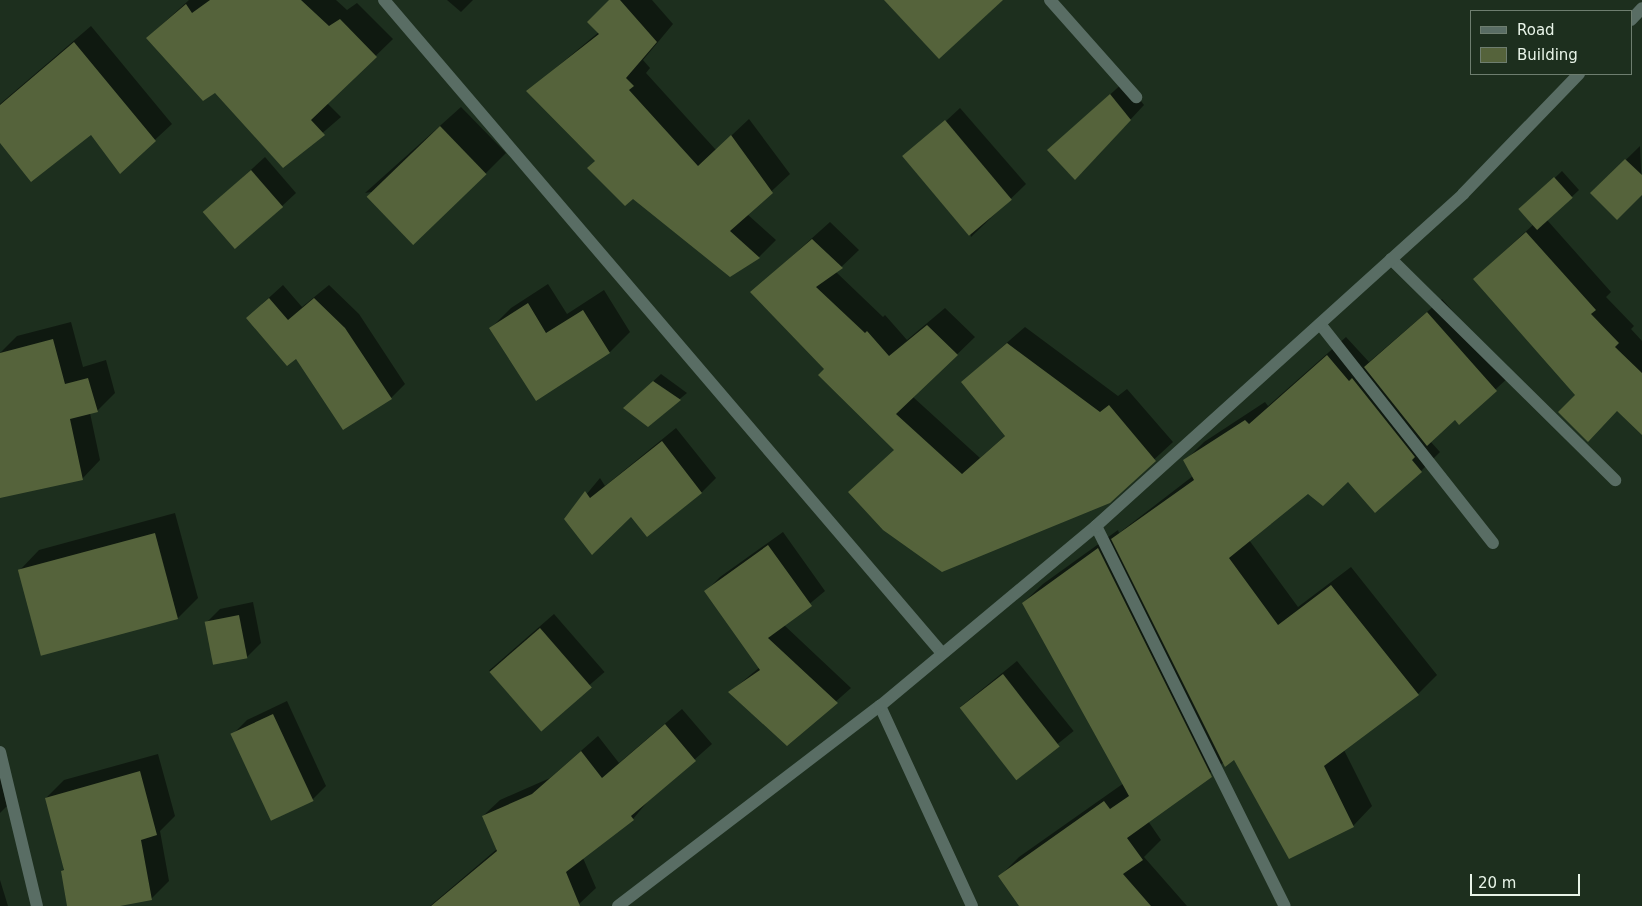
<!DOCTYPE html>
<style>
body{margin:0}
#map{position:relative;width:1642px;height:906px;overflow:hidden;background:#1d2f1e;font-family:"DejaVu Sans",sans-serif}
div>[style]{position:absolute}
.shadow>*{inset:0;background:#0007;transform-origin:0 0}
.building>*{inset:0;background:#55633b;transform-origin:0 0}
.street>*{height:12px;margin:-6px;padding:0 6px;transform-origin:6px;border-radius:6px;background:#596d64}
span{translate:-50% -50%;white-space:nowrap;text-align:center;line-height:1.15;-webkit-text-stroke:4px #1d2f1e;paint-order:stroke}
.legend{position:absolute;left:1470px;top:10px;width:162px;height:65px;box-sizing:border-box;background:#1d2f1e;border:1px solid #6e7e6f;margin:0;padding:6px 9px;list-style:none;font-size:15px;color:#e8f4e8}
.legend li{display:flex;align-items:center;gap:10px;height:25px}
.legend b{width:25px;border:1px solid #6e7e6f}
.scale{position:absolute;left:1470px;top:874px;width:110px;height:22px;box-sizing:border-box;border:2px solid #e8f4e8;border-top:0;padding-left:6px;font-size:15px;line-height:18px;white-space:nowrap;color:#e8f4e8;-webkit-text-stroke:4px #1d2f1e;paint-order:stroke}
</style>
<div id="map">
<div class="shadow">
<div style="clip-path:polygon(189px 0,336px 0,347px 10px,357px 3px,393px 39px,327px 103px,341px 117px,284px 166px,216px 91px,147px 38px)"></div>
<div style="clip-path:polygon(447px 0,473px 0,461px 12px)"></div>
<div style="clip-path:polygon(611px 0,652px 0,673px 24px,643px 60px,650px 68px,646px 73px,716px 150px,749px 119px,790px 174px,747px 214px,776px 240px,759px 257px,730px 275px,596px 161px,528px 91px,599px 32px)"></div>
<div style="clip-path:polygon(91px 26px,172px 124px,120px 172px,91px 134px,0 143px,0 104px)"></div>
<div style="clip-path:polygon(1125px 81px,1144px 105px,1089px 164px,1049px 150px)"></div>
<div style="clip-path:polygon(461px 107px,506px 153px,486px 173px,365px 193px)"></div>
<div style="clip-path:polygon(960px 108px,1026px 184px,971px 237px,946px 121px)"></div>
<div style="clip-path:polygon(1640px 146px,1642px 193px,1592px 193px)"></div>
<div style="clip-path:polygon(265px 157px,296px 193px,282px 206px,204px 213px)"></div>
<div style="clip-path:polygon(1562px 171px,1579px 190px,1547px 220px,1611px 292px,1606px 297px,1634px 326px,1631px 329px,1642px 341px,1642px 433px,1617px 410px,1576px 395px,1474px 279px,1534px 224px,1521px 210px)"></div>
<div style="clip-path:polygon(830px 222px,859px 250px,836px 272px,883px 317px,885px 315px,907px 340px,945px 308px,975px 337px,913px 397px,980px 458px,1006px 435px,962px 382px,1025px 327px,1118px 396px,1127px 389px,1173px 442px,1109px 501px,942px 571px,896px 449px,826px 369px,752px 292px)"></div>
<div style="clip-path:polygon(548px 284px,567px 314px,604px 290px,630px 332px,610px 352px,536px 399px,491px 328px,511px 308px)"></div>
<div style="clip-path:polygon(283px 285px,302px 307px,329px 285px,359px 314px,405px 384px,391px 398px,262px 304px)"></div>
<div style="clip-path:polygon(1442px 299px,1510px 376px,1459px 423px,1455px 418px,1430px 441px,1440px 452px,1421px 471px,1348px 481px,1308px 492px,1249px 540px,1298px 607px,1351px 567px,1437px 675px,1418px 694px,1344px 750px,1372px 806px,1353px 826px,1289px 858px,1234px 759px,1224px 762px,1148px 821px,1161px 840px,1144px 857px,1187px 906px,1021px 906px,1000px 876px,1019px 857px,1124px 783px,1023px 603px,1043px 584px,1118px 530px,1119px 533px,1193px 476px,1185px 461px,1204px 442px,1265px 402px,1268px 406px,1346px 337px,1369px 362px)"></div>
<div style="clip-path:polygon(71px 322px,83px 367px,106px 360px,115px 393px,97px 411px,90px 413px,100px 460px,82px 479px,0 497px,0 353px,17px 336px)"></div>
<div style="clip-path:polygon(661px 374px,687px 393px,648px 425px,632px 401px)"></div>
<div style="clip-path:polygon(676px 428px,716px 478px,702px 492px,648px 535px,632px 515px,566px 519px,600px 478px,605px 486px)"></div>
<div style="clip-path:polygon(175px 513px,198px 598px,178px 618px,19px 571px,39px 550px)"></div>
<div style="clip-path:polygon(783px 532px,825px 591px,784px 625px,851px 688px,787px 745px,730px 692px,760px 667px,706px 591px,720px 577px)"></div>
<div style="clip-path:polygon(253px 602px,261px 643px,247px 657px,206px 623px,220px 609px)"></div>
<div style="left:554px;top:614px;width:77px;height:86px;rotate:49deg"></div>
<div style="left:1017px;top:661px;width:90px;height:73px;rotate:51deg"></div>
<div style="clip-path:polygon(287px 701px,326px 786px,312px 800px,233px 734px,247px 720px)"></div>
<div style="clip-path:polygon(682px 709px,712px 744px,648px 801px,633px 819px,583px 858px,596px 888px,579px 904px,430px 906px,497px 849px,483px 816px,500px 800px,550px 778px,598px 736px,619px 763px)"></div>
<div style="clip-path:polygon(158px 754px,175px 816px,160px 831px,169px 881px,151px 899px,114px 906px,68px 906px,62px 871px,65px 868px,46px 798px,64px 780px)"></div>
<div style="clip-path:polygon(0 777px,7px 806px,0 813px)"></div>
<div style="clip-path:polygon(0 880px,8px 906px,0 906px)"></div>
</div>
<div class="building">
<div style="clip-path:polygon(210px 0,301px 0,329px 26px,340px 19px,377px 57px,311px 120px,325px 135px,283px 168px,215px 93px,203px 101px,146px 38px,186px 4px,192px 13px)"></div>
<div style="clip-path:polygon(609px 0,620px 0,657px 42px,626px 78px,634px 86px,629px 90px,698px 166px,731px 135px,773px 193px,730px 231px,760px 258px,730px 277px,633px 199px,625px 206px,587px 168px,595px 161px,526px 91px,599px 34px,587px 22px)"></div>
<div style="clip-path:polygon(884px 0,1003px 0,939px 59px)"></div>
<div style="clip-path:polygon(74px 42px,156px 141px,120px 174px,91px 135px,31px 182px,0 143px,0 105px)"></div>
<div style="clip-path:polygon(1110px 94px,1131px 120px,1075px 180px,1047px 150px)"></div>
<div style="left:945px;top:120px;width:104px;height:56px;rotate:50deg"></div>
<div style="left:440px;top:126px;width:67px;height:102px;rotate:46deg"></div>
<div style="clip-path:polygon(1625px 159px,1642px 175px,1642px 195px,1617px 220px,1590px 193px)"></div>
<div style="left:251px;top:170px;width:49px;height:64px;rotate:49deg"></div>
<div style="left:1554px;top:177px;width:28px;height:48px;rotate:48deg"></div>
<div style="clip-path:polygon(1526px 232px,1596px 310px,1591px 314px,1619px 343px,1615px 347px,1642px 373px,1642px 435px,1617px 411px,1588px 442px,1558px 412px,1575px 395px,1473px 279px)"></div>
<div style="clip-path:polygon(812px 239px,843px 268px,816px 287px,865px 333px,867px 331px,889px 356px,927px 325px,958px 355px,896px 414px,962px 474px,1005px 436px,961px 382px,1007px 343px,1100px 412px,1109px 405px,1156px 461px,1110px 503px,942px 572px,883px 530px,848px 492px,894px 450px,818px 375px,824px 369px,750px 292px)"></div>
<div style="clip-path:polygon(269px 298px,288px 320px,314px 298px,345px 328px,392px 399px,343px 430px,296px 359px,287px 366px,246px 318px)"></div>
<div style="clip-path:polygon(528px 303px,546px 333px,583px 310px,610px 353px,536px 401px,489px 328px)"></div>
<div style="clip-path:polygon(1427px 312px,1497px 391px,1459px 425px,1455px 420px,1427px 446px,1364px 367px)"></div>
<div style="clip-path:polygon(53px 339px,65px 384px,88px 378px,98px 412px,70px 419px,83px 480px,0 498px,0 353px)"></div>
<div style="clip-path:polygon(1327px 355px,1349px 381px,1352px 378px,1415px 457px,1412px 460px,1422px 472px,1375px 513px,1348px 482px,1323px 506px,1308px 494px,1229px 558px,1278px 625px,1331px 585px,1419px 695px,1324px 766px,1354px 827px,1289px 859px,1234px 760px,1225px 767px,1111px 539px,1194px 480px,1183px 460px,1245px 420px,1249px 424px)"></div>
<div style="clip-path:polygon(653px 381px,681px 400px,648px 427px,623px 408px)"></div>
<div style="clip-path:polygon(662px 441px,702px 493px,647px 537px,631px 517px,592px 555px,564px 519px,585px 491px,590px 498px)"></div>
<div style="left:155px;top:533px;width:89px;height:142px;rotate:75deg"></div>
<div style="clip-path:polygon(768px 545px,812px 606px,768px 638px,838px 703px,787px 746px,728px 692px,760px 670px,704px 591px)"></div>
<div style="clip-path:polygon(1098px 548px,1212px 777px,1127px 838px,1143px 860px,1123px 874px,1151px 906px,1019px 906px,998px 876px,1104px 801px,1110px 809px,1129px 796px,1022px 603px)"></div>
<div style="left:239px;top:615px;width:44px;height:35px;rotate:79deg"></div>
<div style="left:540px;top:628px;width:79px;height:67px;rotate:49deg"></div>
<div style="left:1003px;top:674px;width:92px;height:55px;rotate:52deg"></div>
<div style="left:273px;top:714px;width:96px;height:47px;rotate:65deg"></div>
<div style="clip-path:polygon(665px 724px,696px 761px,631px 816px,634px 820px,566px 872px,580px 906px,431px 906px,497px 851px,482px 816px,532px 794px,581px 751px,602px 778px)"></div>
<div style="clip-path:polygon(140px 771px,157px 835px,141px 840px,152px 900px,120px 906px,67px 906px,61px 871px,64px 870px,45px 798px)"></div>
</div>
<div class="street">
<div style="left:384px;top:0;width:858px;rotate:49.49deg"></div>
<div style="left:1050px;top:0;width:130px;rotate:48.4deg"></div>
<div style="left:1631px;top:20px;width:16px;rotate:-47deg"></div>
<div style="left:1391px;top:259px;width:315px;rotate:44.6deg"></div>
<div style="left:1320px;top:324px;width:279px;rotate:51.7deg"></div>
<div style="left:1096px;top:526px;width:424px;rotate:63.6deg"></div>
<div style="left:880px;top:706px;width:220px;rotate:65.3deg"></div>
<div style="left:0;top:752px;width:158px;rotate:76.5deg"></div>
<div style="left:618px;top:906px;width:330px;rotate:-37.4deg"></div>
<div style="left:880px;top:706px;width:281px;rotate:-39.8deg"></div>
<div style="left:1096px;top:526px;width:495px;rotate:-42.1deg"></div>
<div style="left:1463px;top:194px;width:167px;rotate:-46deg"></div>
</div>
<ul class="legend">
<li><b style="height:6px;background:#596d64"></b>Road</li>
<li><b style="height:14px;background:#55633b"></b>Building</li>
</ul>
<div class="scale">20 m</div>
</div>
